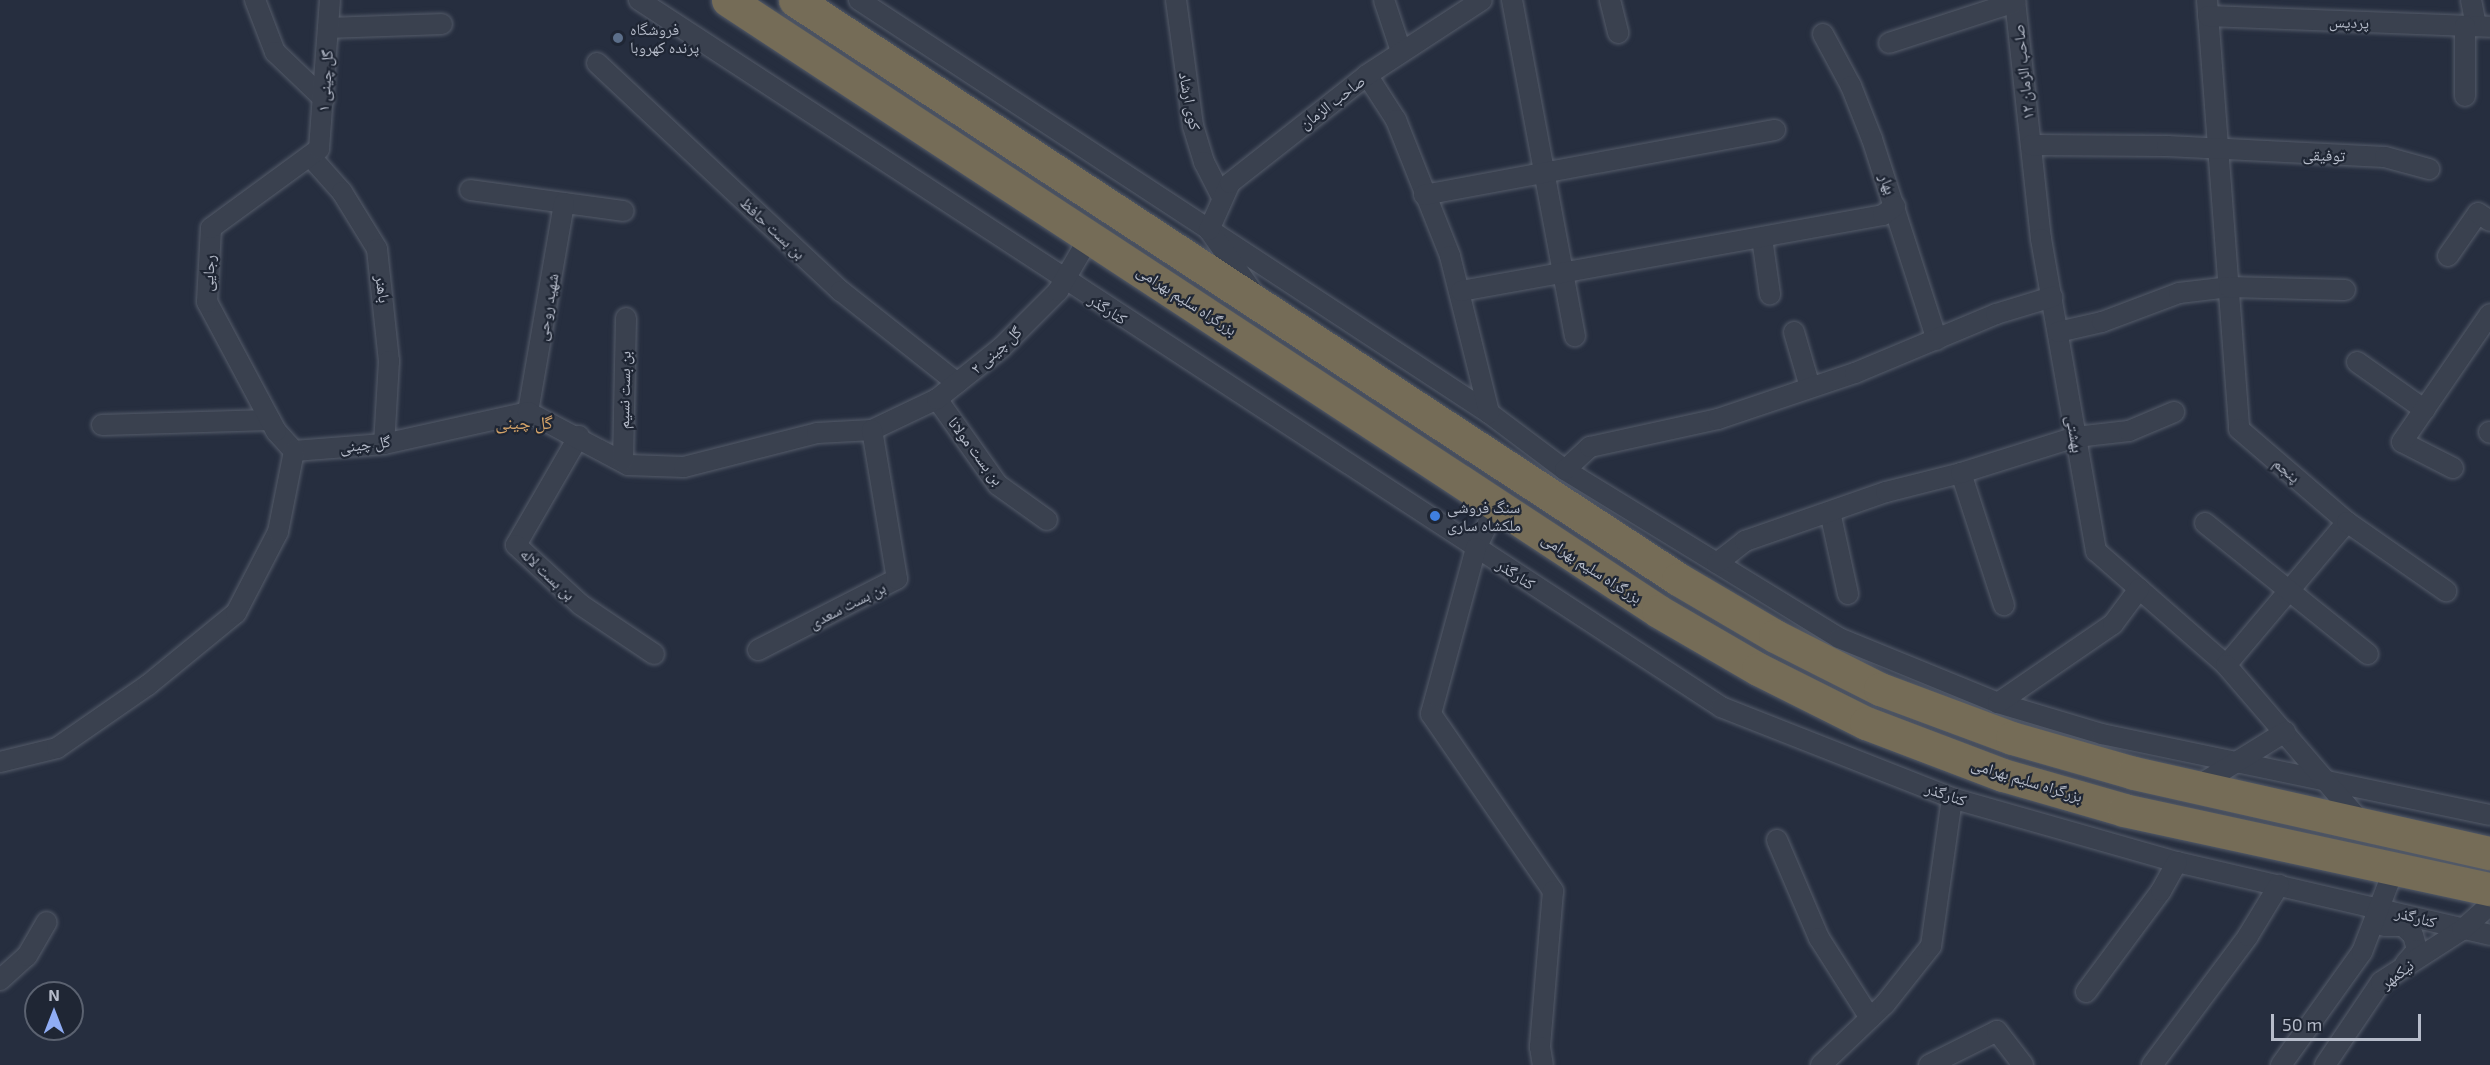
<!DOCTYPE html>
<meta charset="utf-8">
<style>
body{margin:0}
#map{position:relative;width:2490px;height:1065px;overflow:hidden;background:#262e3f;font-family:"Exo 2","Noto Naskh Arabic",sans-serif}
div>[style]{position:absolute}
.roads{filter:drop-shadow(0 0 2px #555c6a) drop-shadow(0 0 2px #555c6a)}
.street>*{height:20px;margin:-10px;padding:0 10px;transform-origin:10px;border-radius:10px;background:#3a414f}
.highway>*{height:33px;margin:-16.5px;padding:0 16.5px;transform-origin:16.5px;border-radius:16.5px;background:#756c57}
.dots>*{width:16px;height:16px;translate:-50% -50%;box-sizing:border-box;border:3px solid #1f2634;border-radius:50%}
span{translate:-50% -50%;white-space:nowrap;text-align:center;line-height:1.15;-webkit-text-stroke:4.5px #1f2634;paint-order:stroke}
.street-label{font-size:16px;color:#b6bcca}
.poi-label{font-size:16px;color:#b6bcca}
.left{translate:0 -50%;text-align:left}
.neighbourhood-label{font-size:18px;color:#d3a268}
.north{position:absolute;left:24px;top:981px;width:60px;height:60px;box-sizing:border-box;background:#1f2634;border:2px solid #5b6270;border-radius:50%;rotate:0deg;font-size:16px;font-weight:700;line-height:24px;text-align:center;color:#b6bcca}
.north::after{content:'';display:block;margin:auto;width:21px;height:27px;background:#90adf5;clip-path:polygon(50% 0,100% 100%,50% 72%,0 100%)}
.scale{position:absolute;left:2271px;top:1014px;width:150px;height:27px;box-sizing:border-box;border:3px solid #b6bcca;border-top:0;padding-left:8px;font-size:18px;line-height:21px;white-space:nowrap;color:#b6bcca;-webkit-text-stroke:4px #1f2634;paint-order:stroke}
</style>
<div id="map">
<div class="roads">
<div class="street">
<div style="left:255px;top:0;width:56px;rotate:69deg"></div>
<div style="left:275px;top:52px;width:68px;rotate:43.8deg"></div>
<div style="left:639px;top:0;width:1293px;rotate:33.16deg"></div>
<div style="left:1721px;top:707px;width:248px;rotate:21.5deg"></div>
<div style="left:1952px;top:798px;width:234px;rotate:15.9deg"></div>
<div style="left:2177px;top:862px;width:321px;rotate:13.1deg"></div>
<div style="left:859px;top:0;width:753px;rotate:33.25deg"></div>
<div style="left:1489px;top:413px;width:95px;rotate:36.9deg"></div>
<div style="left:1565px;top:470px;width:321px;rotate:31.5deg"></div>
<div style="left:1839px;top:638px;width:172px;rotate:22.2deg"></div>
<div style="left:1998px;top:703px;width:109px;rotate:16.6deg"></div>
<div style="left:2102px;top:734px;width:396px;rotate:11.8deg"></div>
<div style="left:1176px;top:0;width:127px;rotate:82.3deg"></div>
<div style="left:1193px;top:126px;width:38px;rotate:73deg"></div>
<div style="left:1204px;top:162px;width:39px;rotate:63deg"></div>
<div style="left:1384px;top:0;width:54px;rotate:71.6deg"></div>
<div style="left:1512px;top:0;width:342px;rotate:79.4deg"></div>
<div style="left:1610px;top:0;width:34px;rotate:76deg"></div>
<div style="left:2015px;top:0;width:240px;rotate:83.8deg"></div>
<div style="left:2041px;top:239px;width:317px;rotate:80deg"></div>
<div style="left:2096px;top:551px;width:173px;rotate:41.2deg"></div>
<div style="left:2207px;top:0;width:430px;rotate:85.7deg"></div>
<div style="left:2239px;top:429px;width:143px;rotate:40.7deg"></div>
<div style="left:2347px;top:522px;width:187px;rotate:130.2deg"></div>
<div style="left:2226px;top:665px;width:208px;rotate:49.3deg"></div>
<div style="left:2471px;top:0;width:26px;rotate:79deg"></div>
<div style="left:2208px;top:16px;width:282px;rotate:2.2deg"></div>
<div style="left:2465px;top:26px;width:70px;rotate:90deg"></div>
<div style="left:329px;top:28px;width:113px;rotate:-2deg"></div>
<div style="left:1823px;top:34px;width:59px;rotate:61.7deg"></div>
<div style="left:1851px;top:86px;width:57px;rotate:68.4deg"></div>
<div style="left:1872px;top:139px;width:211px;rotate:72.1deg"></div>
<div style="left:1889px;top:43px;width:133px;rotate:-18deg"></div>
<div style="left:597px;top:63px;width:334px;rotate:43.1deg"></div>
<div style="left:841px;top:291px;width:148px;rotate:38.4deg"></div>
<div style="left:1367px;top:75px;width:54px;rotate:57.2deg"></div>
<div style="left:1396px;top:120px;width:146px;rotate:68.3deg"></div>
<div style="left:1450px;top:256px;width:162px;rotate:76deg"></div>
<div style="left:2031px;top:145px;width:136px;rotate:0.4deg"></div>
<div style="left:2167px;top:146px;width:218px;rotate:2.9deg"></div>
<div style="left:2385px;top:157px;width:46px;rotate:15.3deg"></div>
<div style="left:310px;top:156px;width:48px;rotate:48.4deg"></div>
<div style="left:342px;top:192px;width:67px;rotate:58.4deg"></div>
<div style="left:377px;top:249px;width:113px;rotate:83.9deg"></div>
<div style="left:389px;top:361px;width:83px;rotate:93.4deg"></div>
<div style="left:470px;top:190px;width:155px;rotate:7.8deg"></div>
<div style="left:1424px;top:195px;width:357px;rotate:-10.5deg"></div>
<div style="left:1762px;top:238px;width:57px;rotate:81.9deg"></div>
<div style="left:2448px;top:256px;width:52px;rotate:-55.1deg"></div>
<div style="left:2478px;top:213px;width:14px;rotate:34deg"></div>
<div style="left:1252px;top:291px;width:75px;rotate:-125.2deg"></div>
<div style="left:1209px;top:230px;width:51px;rotate:-65.9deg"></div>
<div style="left:1230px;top:183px;width:174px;rotate:-38.2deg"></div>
<div style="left:1367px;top:75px;width:137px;rotate:-33.1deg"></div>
<div style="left:1461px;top:291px;width:429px;rotate:-10.2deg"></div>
<div style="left:1883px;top:215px;width:15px;rotate:-37deg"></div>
<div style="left:1794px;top:332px;width:57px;rotate:73.8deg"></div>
<div style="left:2058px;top:332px;width:45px;rotate:-12.8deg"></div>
<div style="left:2102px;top:322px;width:82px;rotate:-20.6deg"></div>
<div style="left:2179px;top:293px;width:50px;rotate:-6.8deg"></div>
<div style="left:2229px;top:287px;width:116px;rotate:1.5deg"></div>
<div style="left:2357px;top:362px;width:83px;rotate:35.2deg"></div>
<div style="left:937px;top:399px;width:105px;rotate:54.7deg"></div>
<div style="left:998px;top:485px;width:60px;rotate:35.5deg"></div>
<div style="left:528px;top:412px;width:212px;rotate:-80.2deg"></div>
<div style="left:102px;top:425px;width:168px;rotate:-1.7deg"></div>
<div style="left:2489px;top:432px;width:1px;rotate:45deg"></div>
<div style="left:579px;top:436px;width:126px;rotate:120deg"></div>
<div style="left:516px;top:545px;width:88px;rotate:42.7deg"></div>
<div style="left:581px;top:605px;width:88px;rotate:33.9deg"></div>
<div style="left:294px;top:451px;width:90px;rotate:-4.4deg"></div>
<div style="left:384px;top:444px;width:148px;rotate:-12.5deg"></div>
<div style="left:528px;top:412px;width:113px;rotate:27.9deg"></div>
<div style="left:628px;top:465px;width:56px;rotate:2deg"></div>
<div style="left:684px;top:467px;width:137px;rotate:-14.3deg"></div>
<div style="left:817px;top:433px;width:55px;rotate:-3.1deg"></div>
<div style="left:872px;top:430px;width:72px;rotate:-25.5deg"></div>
<div style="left:937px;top:399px;width:82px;rotate:-38.6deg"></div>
<div style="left:1001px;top:348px;width:81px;rotate:-45deg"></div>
<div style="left:1058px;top:291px;width:64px;rotate:-59.8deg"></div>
<div style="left:294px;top:451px;width:27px;rotate:-132deg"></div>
<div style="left:276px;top:431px;width:146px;rotate:-118.1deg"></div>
<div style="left:207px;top:302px;width:74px;rotate:-86.9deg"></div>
<div style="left:211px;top:228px;width:134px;rotate:-36.2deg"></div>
<div style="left:319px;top:149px;width:149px;rotate:-85.8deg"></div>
<div style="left:623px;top:461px;width:143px;rotate:-88.8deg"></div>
<div style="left:2453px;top:468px;width:57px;rotate:-153deg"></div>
<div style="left:2402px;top:442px;width:155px;rotate:-55.5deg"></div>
<div style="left:1565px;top:470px;width:34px;rotate:-43deg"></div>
<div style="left:1590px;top:447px;width:131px;rotate:-12.3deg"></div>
<div style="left:1718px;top:419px;width:145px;rotate:-18.6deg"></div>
<div style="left:1855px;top:373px;width:153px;rotate:-22.7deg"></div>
<div style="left:1996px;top:314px;width:59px;rotate:-16.9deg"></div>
<div style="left:1961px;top:473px;width:139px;rotate:72deg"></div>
<div style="left:1497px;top:505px;width:48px;rotate:116deg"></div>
<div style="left:1476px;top:548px;width:172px;rotate:105.2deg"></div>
<div style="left:1431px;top:714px;width:215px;rotate:55.4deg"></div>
<div style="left:1553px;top:891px;width:157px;rotate:94.8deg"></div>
<div style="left:1540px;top:1047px;width:18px;rotate:81deg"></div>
<div style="left:1830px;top:512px;width:84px;rotate:77.6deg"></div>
<div style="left:2347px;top:522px;width:121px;rotate:34.9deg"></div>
<div style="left:2205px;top:523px;width:209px;rotate:38.8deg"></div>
<div style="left:1717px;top:563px;width:36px;rotate:-38deg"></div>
<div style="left:1745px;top:541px;width:149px;rotate:-19.2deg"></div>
<div style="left:1886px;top:492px;width:77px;rotate:-14.2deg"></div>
<div style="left:1961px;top:473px;width:121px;rotate:-17.4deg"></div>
<div style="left:2076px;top:437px;width:53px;rotate:-6.5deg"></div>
<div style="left:2129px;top:431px;width:49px;rotate:-22.9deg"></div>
<div style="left:758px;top:650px;width:156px;rotate:-27.1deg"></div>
<div style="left:897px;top:579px;width:151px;rotate:-99.5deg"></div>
<div style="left:1998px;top:703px;width:140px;rotate:-34.5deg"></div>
<div style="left:2113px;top:624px;width:44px;rotate:-53.4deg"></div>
<div style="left:0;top:762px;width:59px;rotate:-13.8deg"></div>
<div style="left:57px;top:748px;width:111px;rotate:-34.7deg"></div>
<div style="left:148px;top:685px;width:114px;rotate:-39.3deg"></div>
<div style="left:236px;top:613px;width:91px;rotate:-62.6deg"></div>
<div style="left:278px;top:532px;width:83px;rotate:-78.8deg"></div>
<div style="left:2196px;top:787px;width:105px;rotate:-31.7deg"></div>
<div style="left:1777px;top:840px;width:107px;rotate:66.8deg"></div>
<div style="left:1819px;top:938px;width:95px;rotate:57.5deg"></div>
<div style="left:2384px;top:926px;width:19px"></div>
<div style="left:2403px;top:926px;width:13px;rotate:42deg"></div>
<div style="left:2413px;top:935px;width:16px;rotate:75deg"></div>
<div style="left:2417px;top:950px;width:18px;rotate:131deg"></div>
<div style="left:0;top:980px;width:36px;rotate:-42deg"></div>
<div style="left:27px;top:956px;width:39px;rotate:-60deg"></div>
<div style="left:2086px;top:992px;width:126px;rotate:-53.4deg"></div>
<div style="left:2161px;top:891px;width:33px;rotate:-61deg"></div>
<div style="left:1821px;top:1065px;width:88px;rotate:-43.6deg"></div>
<div style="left:1885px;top:1004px;width:74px;rotate:-51.6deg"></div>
<div style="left:1931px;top:946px;width:149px;rotate:-81.9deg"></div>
<div style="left:1929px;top:1065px;width:76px;rotate:-26.6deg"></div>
<div style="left:1997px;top:1031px;width:43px;rotate:52.6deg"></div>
<div style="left:2152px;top:1065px;width:161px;rotate:-53.3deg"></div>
<div style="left:2248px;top:936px;width:60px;rotate:-58.7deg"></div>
<div style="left:2281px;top:1065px;width:139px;rotate:-54.4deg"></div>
<div style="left:2362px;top:952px;width:89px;rotate:-68.9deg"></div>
<div style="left:2325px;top:1065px;width:100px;rotate:-56deg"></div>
<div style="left:2381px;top:982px;width:96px;rotate:-32.7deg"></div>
<div style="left:2462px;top:930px;width:38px;rotate:-42deg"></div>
</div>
<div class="highway">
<div style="left:728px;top:0;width:1113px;rotate:33.3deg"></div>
<div style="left:1658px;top:611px;width:116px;rotate:30.1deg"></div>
<div style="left:1758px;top:669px;width:121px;rotate:26.6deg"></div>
<div style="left:1866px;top:723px;width:147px;rotate:20.8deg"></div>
<div style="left:2003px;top:775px;width:126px;rotate:16.1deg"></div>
<div style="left:2124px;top:810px;width:374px;rotate:12.2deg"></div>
<div style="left:795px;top:0;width:1056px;rotate:33.25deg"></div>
<div style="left:1678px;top:579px;width:113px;rotate:30.4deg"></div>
<div style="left:1775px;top:636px;width:118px;rotate:26.8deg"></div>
<div style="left:1880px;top:689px;width:141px;rotate:20.4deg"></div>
<div style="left:2012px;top:738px;width:127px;rotate:16deg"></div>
<div style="left:2134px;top:773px;width:365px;rotate:12.7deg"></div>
</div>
</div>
<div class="dots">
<div style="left:618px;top:38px;background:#5c6f8a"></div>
<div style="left:1435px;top:516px;background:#3f7fe0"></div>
</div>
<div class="street-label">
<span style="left:2349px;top:22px;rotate:2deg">پردیس</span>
<span style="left:2023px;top:72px;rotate:-96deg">صاحب الزمان ۱۲</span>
<span style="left:325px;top:81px;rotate:-86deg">گل چینی ۱</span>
<span style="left:1190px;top:101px;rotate:79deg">کوی ارشاد</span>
<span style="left:1332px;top:102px;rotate:-37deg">صاحب الزمان</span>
<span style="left:2324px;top:155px;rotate:2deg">توفیقی</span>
<span style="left:1888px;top:184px;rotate:70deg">بهار</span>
<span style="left:773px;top:228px;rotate:43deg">بن بست حافظ</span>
<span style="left:208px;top:273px;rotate:-86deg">رجایی</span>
<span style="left:383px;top:289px;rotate:82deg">باهنر</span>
<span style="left:1187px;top:300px;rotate:33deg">بزرگراه سلیم بهرامی</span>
<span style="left:547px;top:307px;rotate:-80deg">شهید روحی</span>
<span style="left:1108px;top:309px;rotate:33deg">کنارگذر</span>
<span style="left:996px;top:350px;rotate:-42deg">گل چینی ۲</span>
<span style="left:624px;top:390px;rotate:-89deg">بن بست نسیم</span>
<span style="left:2075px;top:434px;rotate:80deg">بهشتی</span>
<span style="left:365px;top:444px;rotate:-7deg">گل چینی</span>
<span style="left:976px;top:451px;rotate:53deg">بن بست مولانا</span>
<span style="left:2287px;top:470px;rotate:41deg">پنجم</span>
<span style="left:1592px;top:568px;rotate:33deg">بزرگراه سلیم بهرامی</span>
<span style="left:548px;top:574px;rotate:43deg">بن بست لاله</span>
<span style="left:1516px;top:574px;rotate:33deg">کنارگذر</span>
<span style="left:847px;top:605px;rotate:-27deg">بن بست سعدی</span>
<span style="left:2027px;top:780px;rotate:17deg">بزرگراه سلیم بهرامی</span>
<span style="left:1946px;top:794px;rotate:19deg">کنارگذر</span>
<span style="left:2416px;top:917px;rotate:15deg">کنارگذر</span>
<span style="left:2397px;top:974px;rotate:-37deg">نیکمهر</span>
</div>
<div class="poi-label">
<span class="left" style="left:630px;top:38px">فروشگاه<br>پرنده کهروبا</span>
<span class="left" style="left:1447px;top:516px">سنگ فروشی<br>ملکشاه ساری</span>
</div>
<div class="neighbourhood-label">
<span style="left:524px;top:422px">گل چینی</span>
</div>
<div class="north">N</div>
<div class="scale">50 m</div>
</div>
